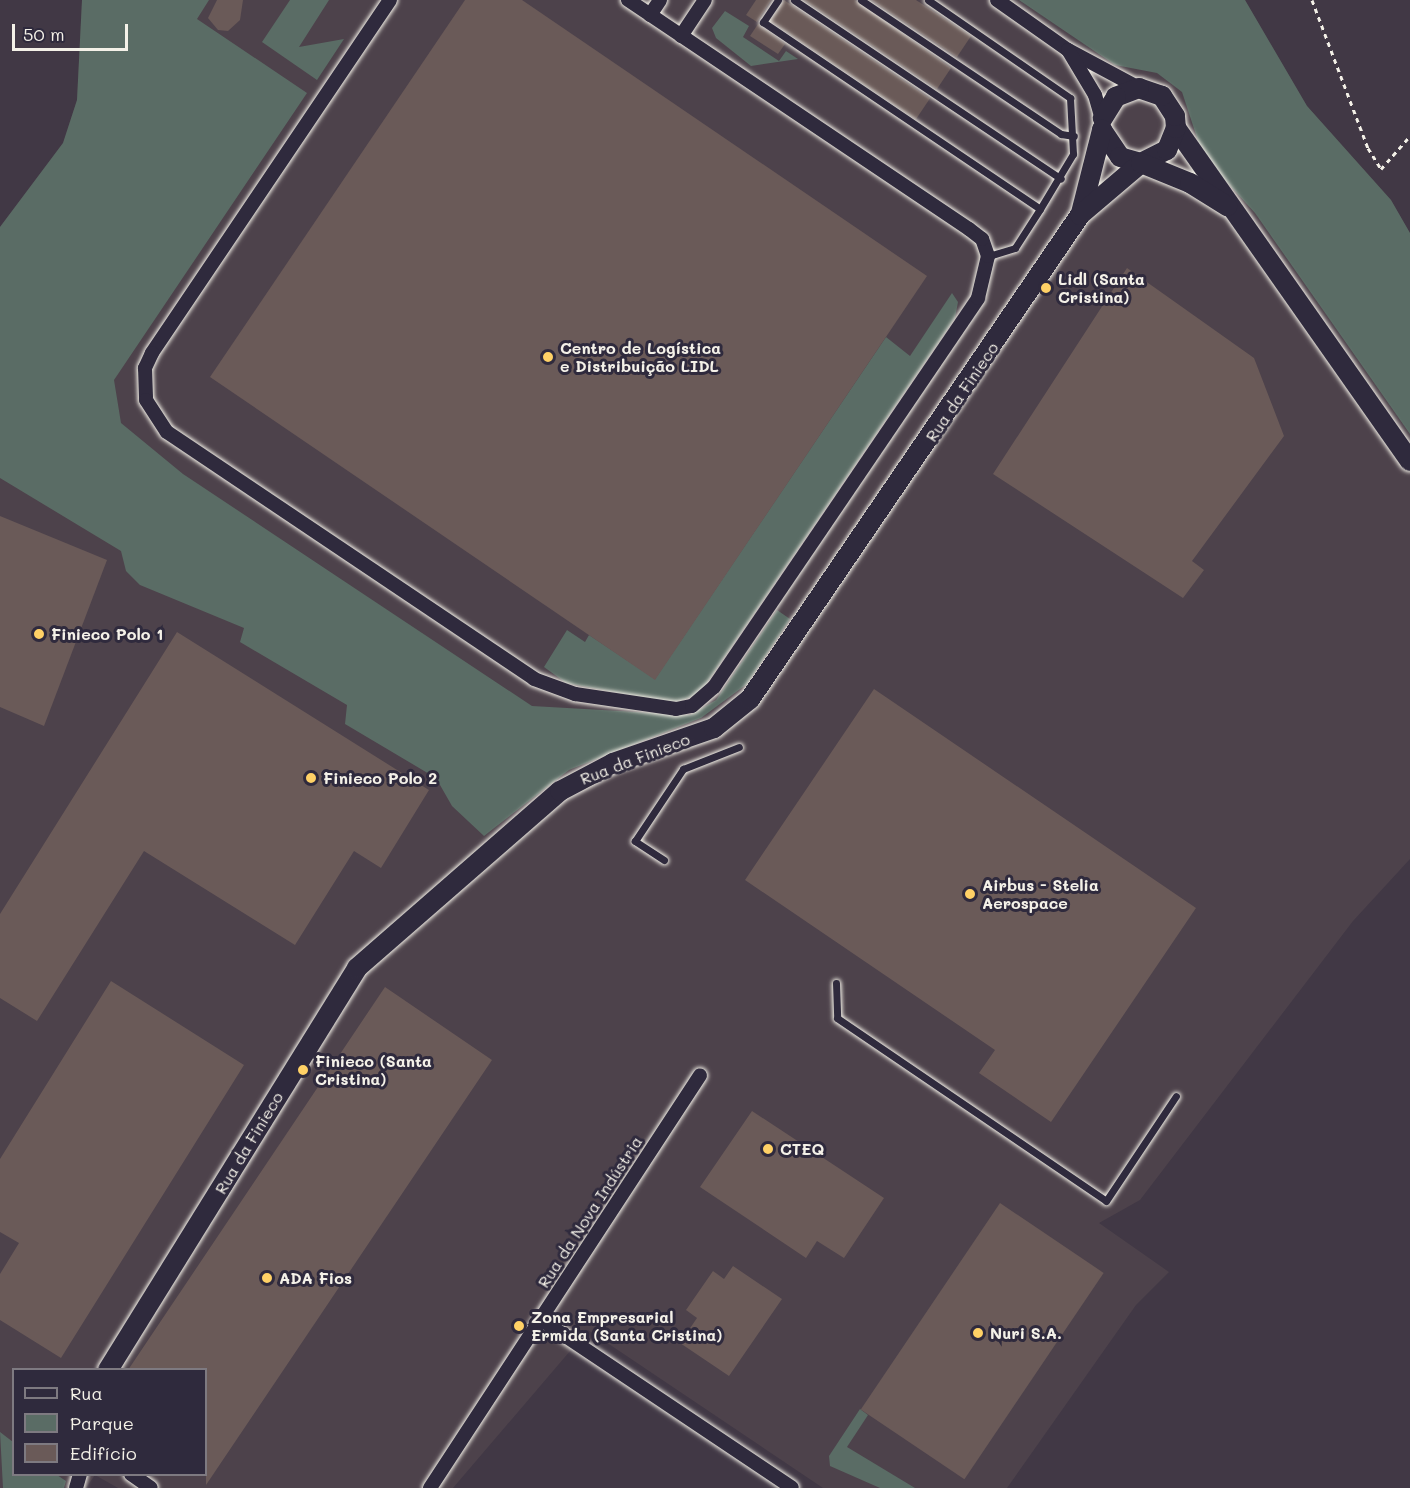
<!DOCTYPE html>
<meta charset="utf-8">
<style>
body{margin:0}
#map{position:relative;width:1410px;height:1488px;overflow:hidden;background:#413845;font-family:Mali,sans-serif}
div>[style]{position:absolute}
.built>*{inset:0;background:#4d424b}
.green>*{inset:0;background:#5a6c65}
.building>*{inset:0;background:#6a5a58;transform-origin:0 0}
.path>*{height:3px;margin-top:-1.5px;transform-origin:0;background:repeating-linear-gradient(90deg,#f4f1e8 0 4.5px,transparent 0 9px)}
.roads{filter:drop-shadow(0 0 2px #f4f1e8) drop-shadow(0 0 2px #f4f1e8)}
.lane>*{height:7px;margin:-3.5px;padding:0 3.5px;transform-origin:3.5px;border-radius:3.5px;background:#2f2a3d}
.street>*{height:14px;margin:-7px;padding:0 7px;transform-origin:7px;border-radius:7px;background:#2f2a3d}
.secondary>*{height:20px;margin:-10px;padding:0 10px;transform-origin:10px;border-radius:10px;background:#2f2a3d}
.dots>*{width:16px;height:16px;translate:-50% -50%;box-sizing:border-box;border:3px solid #2f2a3d;border-radius:50%}
span{translate:-50% -50%;white-space:nowrap;text-align:center;line-height:1.15;-webkit-text-stroke:6px #2f2a3d;paint-order:stroke}
.poi-label{font-size:16px;color:#f4f1e8;font-weight:700}
.left{translate:0 -50%;text-align:left}
.street-label{font-size:16px;color:#f4f1e8}
.legend{position:absolute;left:12px;top:1368px;width:195px;height:108px;box-sizing:border-box;background:#2f2a3d;border:2px solid #7e7a81;margin:0;padding:8px 10px;list-style:none;font-size:18px;color:#f4f1e8}
.legend li{display:flex;align-items:center;gap:12px;height:30px}
.legend b{width:30px;border:2px solid #7e7a81}
.scale{position:absolute;left:12px;top:24px;width:116px;height:27px;box-sizing:border-box;border:3px solid #f4f1e8;border-top:0;padding-left:8px;font-size:18px;line-height:21px;white-space:nowrap;color:#f4f1e8;-webkit-text-stroke:4px #2f2a3d;paint-order:stroke}
</style>
<div id="map">
<div class="built">
<div style="clip-path:polygon(evenodd,82px 0,1245px 0,1307px 106px,1391px 200px,1410px 233px,1410px 859px,1353px 921px,1140px 1200px,1099px 1223px,1169px 1272px,1136px 1305px,1007px 1488px,823px 1488px,588px 1330px,453px 1488px,118px 1488px,95px 1475px,86px 1488px,0 1488px,0 227px,63px 143px,77px 100px,82px 0,14px 1370px,206px 1370px,206px 1474px,14px 1474px,14px 1370px)"></div>
</div>
<div class="green">
<div style="clip-path:polygon(82px 0,209px 0,197px 19px,307px 93px,114px 380px,121px 423px,183px 474px,532px 706px,690px 715px,716px 700px,777px 610px,790px 619px,747px 684px,701px 718px,569px 770px,484px 836px,452px 806px,436px 778px,345px 724px,347px 705px,240px 642px,244px 628px,140px 585px,126px 571px,121px 551px,0 478px,0 227px,63px 143px,77px 100px)"></div>
<div style="clip-path:polygon(290px 0,329px 0,299px 47px,344px 39px,317px 80px,262px 42px)"></div>
<div style="clip-path:polygon(1019px 0,1245px 0,1307px 106px,1391px 200px,1410px 233px,1410px 434px,1255px 213px,1203px 156px,1182px 92px,1157px 73px,1115px 65px)"></div>
<div style="clip-path:polygon(725px 11px,749px 26px,743px 37px,779px 61px,786px 51px,798px 59px,751px 66px,716px 38px,712px 28px)"></div>
<div style="clip-path:polygon(952px 293px,958px 302px,955px 318px,700px 693px,678px 702px,656px 700px,566px 683px,544px 667px,567px 630px,585px 642px,589px 635px,655px 679px,886px 337px,910px 356px)"></div>
<div style="clip-path:polygon(860px 1409px,868px 1415px,847px 1447px,915px 1488px,880px 1488px,830px 1466px,829px 1456px)"></div>
<div style="clip-path:polygon(0 1432px,13px 1442px,14px 1474px,57px 1475px,66px 1481px,64px 1488px,3px 1488px)"></div>
</div>
<div class="building">
<div style="clip-path:polygon(217px 0,243px 0,240px 20px,228px 31px,218px 30px,208px 18px)"></div>
<div style="clip-path:polygon(465px 0,522px 0,927px 276px,655px 680px,210px 377px)"></div>
<div style="clip-path:polygon(756px 0,771px 0,757px 22px,746px 15px)"></div>
<div style="left:784px;top:0;width:176px;height:25px;rotate:34deg"></div>
<div style="clip-path:polygon(804px 0,855px 0,951px 68px,937px 89px)"></div>
<div style="clip-path:polygon(871px 0,916px 0,971px 36px,957px 57px)"></div>
<div style="clip-path:polygon(758px 24px,785px 44px,778px 54px,750px 36px)"></div>
<div style="clip-path:polygon(1127px 268px,1254px 358px,1284px 436px,1192px 561px,1204px 570px,1183px 598px,993px 474px)"></div>
<div style="clip-path:polygon(0 516px,107px 560px,44px 726px,0 707px)"></div>
<div style="clip-path:polygon(177px 632px,429px 790px,381px 868px,354px 851px,295px 945px,144px 851px,37px 1021px,0 998px,0 914px)"></div>
<div style="clip-path:polygon(874px 689px,1196px 908px,1051px 1122px,979px 1073px,995px 1050px,745px 880px)"></div>
<div style="clip-path:polygon(111px 981px,244px 1065px,61px 1358px,0 1320px,0 1274px,19px 1243px,0 1232px,0 1159px)"></div>
<div style="clip-path:polygon(385px 987px,492px 1060px,206px 1485px,206px 1370px,128px 1370px)"></div>
<div style="clip-path:polygon(752px 1111px,884px 1198px,844px 1258px,817px 1241px,806px 1258px,700px 1187px)"></div>
<div style="left:1000px;top:1203px;width:125px;height:249px;rotate:34deg"></div>
<div style="clip-path:polygon(733px 1266px,782px 1299px,729px 1376px,680px 1343px,697px 1318px,686px 1310px,713px 1271px,724px 1279px)"></div>
</div>
<div class="path">
<div style="left:1312px;top:0;width:158px;rotate:69.3deg"></div>
<div style="left:1368px;top:148px;width:25px;rotate:58deg"></div>
<div style="left:1381px;top:169px;width:44px;rotate:-48.7deg"></div>
</div>
<div class="roads">
<div class="lane">
<div style="left:778px;top:0;width:27px;rotate:124deg"></div>
<div style="left:763px;top:22px;width:334px;rotate:34deg"></div>
<div style="left:1040px;top:209px;width:46px;rotate:122.7deg"></div>
<div style="left:1015px;top:248px;width:28px;rotate:163deg"></div>
<div style="left:794px;top:0;width:321px;rotate:33.8deg"></div>
<div style="left:861px;top:0;width:241px;rotate:33.8deg"></div>
<div style="left:1061px;top:134px;width:13px;rotate:9deg"></div>
<div style="left:928px;top:0;width:173px;rotate:34.6deg"></div>
<div style="left:1070px;top:98px;width:56px;rotate:86.9deg"></div>
<div style="left:1073px;top:154px;width:64px;rotate:121deg"></div>
<div style="left:664px;top:860px;width:35px;rotate:-147deg"></div>
<div style="left:635px;top:841px;width:87px;rotate:-56.3deg"></div>
<div style="left:683px;top:769px;width:60px;rotate:-21.4deg"></div>
<div style="left:836px;top:983px;width:35px;rotate:88deg"></div>
<div style="left:837px;top:1018px;width:325px;rotate:34.2deg"></div>
<div style="left:1106px;top:1201px;width:126px;rotate:-56.3deg"></div>
</div>
<div class="street">
<div style="left:390px;top:0;width:426px;rotate:124deg"></div>
<div style="left:152px;top:353px;width:17px;rotate:115deg"></div>
<div style="left:145px;top:368px;width:32px;rotate:88deg"></div>
<div style="left:146px;top:400px;width:38px;rotate:57deg"></div>
<div style="left:167px;top:432px;width:442px;rotate:33.9deg"></div>
<div style="left:534px;top:679px;width:44px;rotate:20.1deg"></div>
<div style="left:575px;top:694px;width:102px;rotate:8.4deg"></div>
<div style="left:676px;top:709px;width:16px;rotate:-11deg"></div>
<div style="left:692px;top:706px;width:29px;rotate:-41deg"></div>
<div style="left:714px;top:687px;width:470px;rotate:-55.8deg"></div>
<div style="left:978px;top:298px;width:43px;rotate:-76.6deg"></div>
<div style="left:988px;top:256px;width:18px;rotate:-109deg"></div>
<div style="left:982px;top:239px;width:16px;rotate:-142deg"></div>
<div style="left:969px;top:229px;width:411px;rotate:-146.1deg"></div>
<div style="left:997px;top:0;width:87px;rotate:35.2deg"></div>
<div style="left:1068px;top:50px;width:81px;rotate:28.2deg"></div>
<div style="left:650px;top:15px;width:18px;rotate:-56deg"></div>
<div style="left:681px;top:36px;width:43px;rotate:-56.3deg"></div>
<div style="left:1068px;top:50px;width:52px;rotate:59deg"></div>
<div style="left:1095px;top:95px;width:29px;rotate:74deg"></div>
<div style="left:540px;top:1319px;width:303px;rotate:33.8deg"></div>
<div style="left:131px;top:1474px;width:24px;rotate:35deg"></div>
<div style="left:76px;top:1488px;width:15px;rotate:-74deg"></div>
<div style="left:430px;top:1488px;width:493px;rotate:-56.8deg"></div>
</div>
<div class="secondary">
<div style="left:1176px;top:128px;width:407px;rotate:54.9deg"></div>
<div style="left:1102px;top:130px;width:32px;rotate:56deg"></div>
<div style="left:1120px;top:157px;width:22px;rotate:16deg"></div>
<div style="left:1141px;top:163px;width:29px;rotate:-27deg"></div>
<div style="left:1167px;top:150px;width:24px;rotate:-68deg"></div>
<div style="left:1176px;top:128px;width:12px;rotate:-95deg"></div>
<div style="left:1175px;top:116px;width:24px;rotate:-123deg"></div>
<div style="left:1162px;top:96px;width:24px;rotate:-161deg"></div>
<div style="left:1139px;top:88px;width:25px;rotate:159deg"></div>
<div style="left:1116px;top:97px;width:25px;rotate:122deg"></div>
<div style="left:1081px;top:213px;width:86px;rotate:-75.8deg"></div>
<div style="left:108px;top:1370px;width:473px;rotate:-58.2deg"></div>
<div style="left:357px;top:968px;width:269px;rotate:-41.1deg"></div>
<div style="left:560px;top:791px;width:60px;rotate:-27.8deg"></div>
<div style="left:613px;top:763px;width:107px;rotate:-19.1deg"></div>
<div style="left:714px;top:728px;width:46px;rotate:-38.9deg"></div>
<div style="left:750px;top:699px;width:586px;rotate:-55.71deg"></div>
<div style="left:1080px;top:215px;width:80px;rotate:-40.4deg"></div>
<div style="left:1141px;top:163px;width:53px;rotate:22.2deg"></div>
<div style="left:1190px;top:183px;width:44px;rotate:31.9deg"></div>
</div>
</div>
<div class="dots">
<div style="left:1046px;top:288px;background:#ffd166"></div>
<div style="left:548px;top:357px;background:#ffd166"></div>
<div style="left:39px;top:634px;background:#ffd166"></div>
<div style="left:311px;top:778px;background:#ffd166"></div>
<div style="left:970px;top:894px;background:#ffd166"></div>
<div style="left:303px;top:1070px;background:#ffd166"></div>
<div style="left:768px;top:1149px;background:#ffd166"></div>
<div style="left:267px;top:1278px;background:#ffd166"></div>
<div style="left:519px;top:1326px;background:#ffd166"></div>
<div style="left:978px;top:1333px;background:#ffd166"></div>
</div>
<div class="poi-label">
<span class="left" style="left:1058px;top:288px">Lidl (Santa<br>Cristina)</span>
<span class="left" style="left:560px;top:357px">Centro de Logística<br>e Distribuição LIDL</span>
<span class="left" style="left:51px;top:634px">Finieco Polo 1</span>
<span class="left" style="left:323px;top:778px">Finieco Polo 2</span>
<span class="left" style="left:982px;top:894px">Airbus - Stelia<br>Aerospace</span>
<span class="left" style="left:315px;top:1070px">Finieco (Santa<br>Cristina)</span>
<span class="left" style="left:780px;top:1149px">CTEQ</span>
<span class="left" style="left:279px;top:1278px">ADA Fios</span>
<span class="left" style="left:531px;top:1326px">Zona Empresarial<br>Ermida (Santa Cristina)</span>
<span class="left" style="left:990px;top:1333px">Nuri S.A.</span>
</div>
<div class="street-label">
<span style="left:962px;top:392px;rotate:-56deg">Rua da Finieco</span>
<span style="left:635px;top:759px;rotate:-21deg">Rua da Finieco</span>
<span style="left:249px;top:1143px;rotate:-59deg">Rua da Finieco</span>
<span style="left:590px;top:1212px;rotate:-57deg">Rua da Nova Indústria</span>
</div>
<ul class="legend">
<li><b style="height:8px;background:#2f2a3d"></b>Rua</li>
<li><b style="height:16px;background:#5a6c65"></b>Parque</li>
<li><b style="height:16px;background:#6a5a58"></b>Edifício</li>
</ul>
<div class="scale">50 m</div>
</div>
